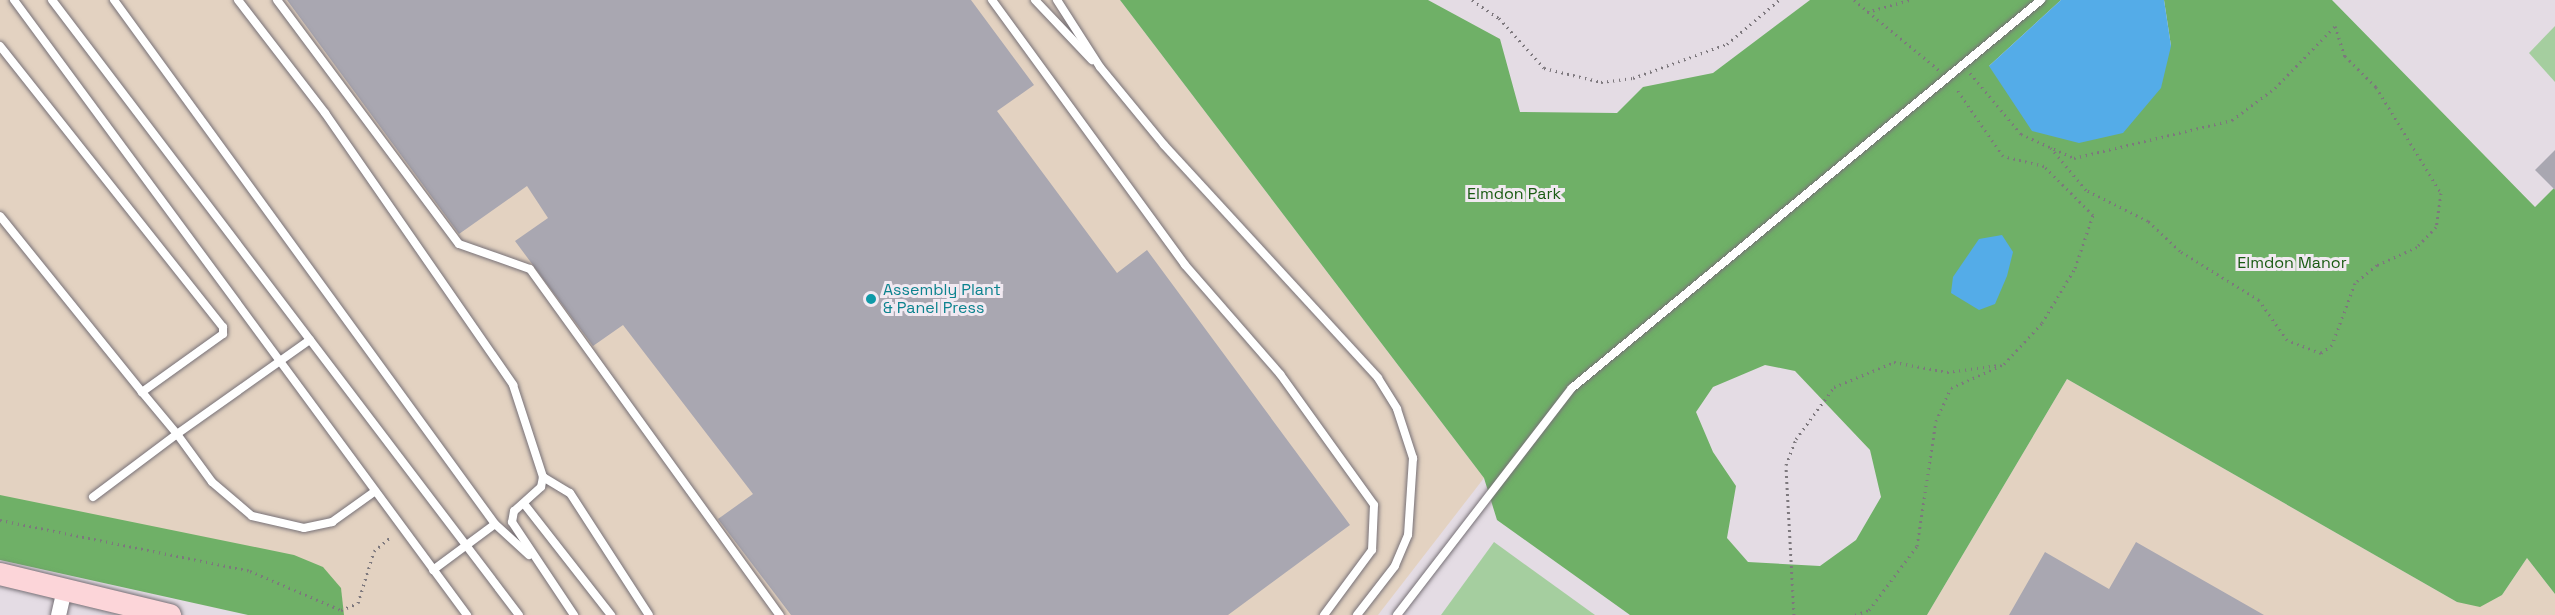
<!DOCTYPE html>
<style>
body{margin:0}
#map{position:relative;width:2555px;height:615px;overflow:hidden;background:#e4dce4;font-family:"Space Grotesk",sans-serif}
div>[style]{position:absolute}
.industrial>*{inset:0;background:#e3d2c1}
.green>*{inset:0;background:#a5ce9f}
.forest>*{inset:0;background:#6fb067}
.water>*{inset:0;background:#54ace8}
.building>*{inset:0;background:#a9a7b1}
.path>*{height:3px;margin-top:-1.5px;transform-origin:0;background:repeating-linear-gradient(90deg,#7d787d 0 1.5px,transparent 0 6px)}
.roads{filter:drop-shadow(0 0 2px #777177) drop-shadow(0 0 2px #777177)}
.lane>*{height:8px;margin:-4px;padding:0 4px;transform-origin:4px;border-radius:4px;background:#fff}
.street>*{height:15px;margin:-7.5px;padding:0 7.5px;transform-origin:7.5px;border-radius:7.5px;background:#fff}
.secondary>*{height:22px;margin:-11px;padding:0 11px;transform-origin:11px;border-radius:11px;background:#fcd5d9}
.dots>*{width:16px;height:16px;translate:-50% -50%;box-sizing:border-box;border:3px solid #f1e9f1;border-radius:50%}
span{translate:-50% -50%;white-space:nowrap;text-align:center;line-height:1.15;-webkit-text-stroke:6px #f1e9f1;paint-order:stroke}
.park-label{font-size:16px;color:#1a5b13}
.culture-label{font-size:16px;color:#0d838f}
.left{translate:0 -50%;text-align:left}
</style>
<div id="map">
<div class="industrial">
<div style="clip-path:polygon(0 0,1120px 0,1484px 478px,1378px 615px,321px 615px,0 538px)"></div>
<div style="clip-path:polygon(2067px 379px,2457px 602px,2502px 595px,2527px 558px,2555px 594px,2555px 615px,1927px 615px)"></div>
</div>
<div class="green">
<div style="clip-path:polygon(2555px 26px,2555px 82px,2529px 53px)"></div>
<div style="clip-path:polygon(1494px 542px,1595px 615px,1441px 615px)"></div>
</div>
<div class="forest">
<div style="clip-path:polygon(evenodd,1120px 0,1428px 0,1500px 39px,1520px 112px,1617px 113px,1643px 87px,1713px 73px,1810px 0,2061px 0,1989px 66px,2171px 46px,2164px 0,2332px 0,2535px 207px,2555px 187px,2555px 594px,2527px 558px,2502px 595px,2480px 607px,2457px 602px,2067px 379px,1927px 615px,1630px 615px,1497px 520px,1484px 478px,1120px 0,1765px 365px,1795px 371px,1870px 450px,1881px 497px,1856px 540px,1820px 566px,1748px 562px,1727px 538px,1736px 486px,1713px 452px,1696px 412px,1713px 387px,1765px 365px)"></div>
<div style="clip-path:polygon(0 495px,294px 555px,323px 567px,341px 588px,344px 615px,248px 615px,0 560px)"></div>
</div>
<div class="water">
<div style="clip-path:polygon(2061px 0,2164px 0,2171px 46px,2161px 88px,2123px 133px,2079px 143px,2032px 131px,1989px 66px)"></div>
<div style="clip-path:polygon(2002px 235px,2013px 252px,2007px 276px,1995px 304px,1979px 310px,1951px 293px,1953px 277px,1979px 239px)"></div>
</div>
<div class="building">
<div style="clip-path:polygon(287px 0,971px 0,1034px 85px,997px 111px,1117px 273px,1147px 250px,1350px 525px,1228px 615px,791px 615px,718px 519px,753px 494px,623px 325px,593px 346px,515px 241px,548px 218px,527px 186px,459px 234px)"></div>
<div style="clip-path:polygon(2555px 150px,2555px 190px,2535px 170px)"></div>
<div style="clip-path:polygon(2136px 542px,2264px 615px,2009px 615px,2045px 552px,2109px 589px)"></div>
</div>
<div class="path">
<div style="left:1472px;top:0;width:32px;rotate:34deg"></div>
<div style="left:1499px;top:18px;width:67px;rotate:48deg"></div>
<div style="left:1544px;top:68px;width:59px;rotate:13.8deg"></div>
<div style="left:1601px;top:82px;width:32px;rotate:-7deg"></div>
<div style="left:1633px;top:78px;width:100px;rotate:-19.9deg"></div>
<div style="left:1727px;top:44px;width:68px;rotate:-40.2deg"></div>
<div style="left:1854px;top:0;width:110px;rotate:39.5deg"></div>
<div style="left:1867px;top:12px;width:44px;rotate:-15.9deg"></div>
<div style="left:1970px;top:73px;width:80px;rotate:50.1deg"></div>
<div style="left:2021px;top:134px;width:58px;rotate:24.4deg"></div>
<div style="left:2074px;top:158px;width:163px;rotate:-13.5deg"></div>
<div style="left:2232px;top:120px;width:54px;rotate:-36.7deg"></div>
<div style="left:2275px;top:88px;width:86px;rotate:-45.9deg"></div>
<div style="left:2335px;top:26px;width:32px;rotate:72deg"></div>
<div style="left:2345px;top:56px;width:44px;rotate:45deg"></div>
<div style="left:2376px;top:87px;width:124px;rotate:58.5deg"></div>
<div style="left:2441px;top:193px;width:34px;rotate:98deg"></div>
<div style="left:2436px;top:227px;width:28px;rotate:134deg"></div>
<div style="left:2417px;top:247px;width:44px;rotate:155.8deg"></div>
<div style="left:2377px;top:265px;width:28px;rotate:141deg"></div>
<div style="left:2355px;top:283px;width:66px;rotate:110.4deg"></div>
<div style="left:2332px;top:345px;width:14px;rotate:144deg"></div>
<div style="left:2321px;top:353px;width:36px;rotate:-159deg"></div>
<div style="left:2287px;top:340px;width:49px;rotate:-125deg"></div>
<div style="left:2259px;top:300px;width:93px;rotate:-148.2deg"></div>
<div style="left:2180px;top:251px;width:44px;rotate:-136.8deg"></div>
<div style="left:2148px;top:221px;width:69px;rotate:-153.4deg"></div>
<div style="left:2086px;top:190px;width:55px;rotate:-129.8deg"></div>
<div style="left:0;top:520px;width:255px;rotate:11.5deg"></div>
<div style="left:250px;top:571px;width:99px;rotate:23.2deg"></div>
<div style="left:341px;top:610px;width:18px;rotate:-22deg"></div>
<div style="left:358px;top:603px;width:54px;rotate:-72.9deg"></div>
<div style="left:374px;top:551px;width:23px;rotate:-40deg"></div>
<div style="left:1794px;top:615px;width:150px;rotate:-93.1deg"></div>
<div style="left:1786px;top:465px;width:28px;rotate:-69deg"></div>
<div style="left:1796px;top:439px;width:64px;rotate:-53.8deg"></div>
<div style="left:1834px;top:387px;width:65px;rotate:-22.6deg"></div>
<div style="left:1894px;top:362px;width:54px;rotate:10.7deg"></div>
<div style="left:1947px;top:372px;width:53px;rotate:-7.5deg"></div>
<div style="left:1855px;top:615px;width:15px;rotate:-20deg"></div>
<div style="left:1869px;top:610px;width:80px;rotate:-53.1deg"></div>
<div style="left:1917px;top:546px;width:126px;rotate:-81.4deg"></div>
<div style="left:1936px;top:421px;width:36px;rotate:-66deg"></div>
<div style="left:1951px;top:388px;width:58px;rotate:-24.4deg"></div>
<div style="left:2004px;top:364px;width:56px;rotate:-47.2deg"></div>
<div style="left:2042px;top:323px;width:64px;rotate:-59deg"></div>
<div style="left:2075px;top:268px;width:56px;rotate:-71.2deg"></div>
<div style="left:2093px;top:215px;width:69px;rotate:-135deg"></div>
<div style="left:2044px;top:166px;width:42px;rotate:-166.3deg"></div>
<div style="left:2003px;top:156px;width:83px;rotate:-124.7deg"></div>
</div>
<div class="roads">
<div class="lane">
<div style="left:14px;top:0;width:764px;rotate:53.63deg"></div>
<div style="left:52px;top:0;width:772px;rotate:52.79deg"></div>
<div style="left:114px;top:0;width:648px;rotate:53.98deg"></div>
<div style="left:495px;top:524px;width:46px;rotate:42.4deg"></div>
<div style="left:238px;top:0;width:143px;rotate:52.4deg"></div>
<div style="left:325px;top:113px;width:331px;rotate:55.3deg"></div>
<div style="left:513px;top:385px;width:97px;rotate:71.9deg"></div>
<div style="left:543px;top:477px;width:10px;rotate:101deg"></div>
<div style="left:541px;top:487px;width:36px;rotate:138deg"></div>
<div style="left:514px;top:511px;width:11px;rotate:100deg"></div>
<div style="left:512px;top:522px;width:112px;rotate:56.3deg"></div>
<div style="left:277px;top:0;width:304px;rotate:53.3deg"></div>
<div style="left:459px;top:244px;width:75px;rotate:19.4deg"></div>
<div style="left:530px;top:269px;width:427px;rotate:54.2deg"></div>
<div style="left:992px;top:0;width:328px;rotate:53.9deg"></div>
<div style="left:1185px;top:265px;width:145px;rotate:48.9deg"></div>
<div style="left:1280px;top:374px;width:161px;rotate:54.3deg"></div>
<div style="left:1374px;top:505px;width:45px;rotate:92.5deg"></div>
<div style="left:1372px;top:550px;width:81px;rotate:126.4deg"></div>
<div style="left:1035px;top:0;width:83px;rotate:46.5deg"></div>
<div style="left:1057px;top:0;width:80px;rotate:57.3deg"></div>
<div style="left:1100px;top:67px;width:101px;rotate:50.6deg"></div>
<div style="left:1164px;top:145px;width:316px;rotate:47.4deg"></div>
<div style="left:1378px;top:378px;width:36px;rotate:58deg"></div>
<div style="left:1397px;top:409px;width:52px;rotate:71.9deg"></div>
<div style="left:1413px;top:458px;width:77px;rotate:93.7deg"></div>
<div style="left:1408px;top:535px;width:34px;rotate:113deg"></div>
<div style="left:1395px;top:566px;width:62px;rotate:127.8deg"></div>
<div style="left:0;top:46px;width:359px;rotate:51.6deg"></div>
<div style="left:223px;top:327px;width:7px;rotate:90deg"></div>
<div style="left:223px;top:334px;width:100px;rotate:144.4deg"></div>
<div style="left:142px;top:392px;width:226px;rotate:-128.9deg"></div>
<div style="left:142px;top:392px;width:55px;rotate:50.2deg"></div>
<div style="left:177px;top:434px;width:163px;rotate:-35.3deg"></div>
<div style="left:543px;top:477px;width:31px;rotate:31deg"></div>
<div style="left:570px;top:493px;width:145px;rotate:57.1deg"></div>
<div style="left:93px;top:497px;width:105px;rotate:-36.9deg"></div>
<div style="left:177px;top:434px;width:59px;rotate:53.9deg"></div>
<div style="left:212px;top:482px;width:52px;rotate:40.4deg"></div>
<div style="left:252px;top:516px;width:53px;rotate:13deg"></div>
<div style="left:304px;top:528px;width:29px;rotate:-12deg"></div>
<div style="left:332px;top:522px;width:52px;rotate:-35.5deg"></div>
<div style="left:525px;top:505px;width:140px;rotate:52deg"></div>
<div style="left:433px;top:570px;width:77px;rotate:-36.6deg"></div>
<div style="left:1397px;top:615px;width:287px;rotate:-52.4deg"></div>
<div style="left:1572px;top:388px;width:609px;rotate:-39.6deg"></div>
</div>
<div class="street">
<div style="left:58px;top:615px;width:27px;rotate:-77deg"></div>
</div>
<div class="secondary">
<div style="left:0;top:574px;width:175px;rotate:13.6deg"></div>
</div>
</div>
<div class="dots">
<div style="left:871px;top:299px;background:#0f9aa8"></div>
</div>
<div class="park-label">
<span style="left:1514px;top:194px">Elmdon Park</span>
<span style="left:2292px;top:263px">Elmdon Manor</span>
</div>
<div class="culture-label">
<span class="left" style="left:883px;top:299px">Assembly Plant<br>&amp; Panel Press</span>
</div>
</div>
